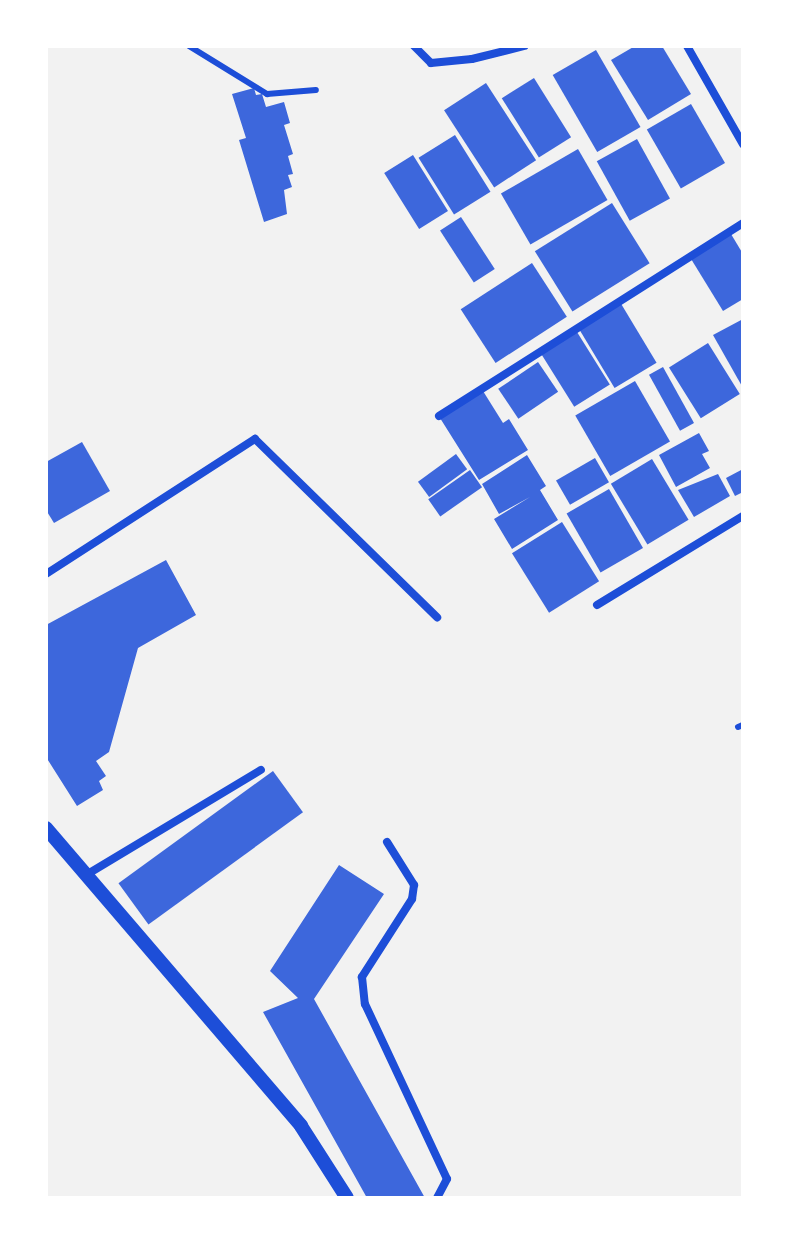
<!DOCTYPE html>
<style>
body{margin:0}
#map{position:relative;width:789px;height:1244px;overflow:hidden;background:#f2f2f2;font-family:Rubik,sans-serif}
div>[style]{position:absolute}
.building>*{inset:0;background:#3d67dc;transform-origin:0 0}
.service>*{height:6px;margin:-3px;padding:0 3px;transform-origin:3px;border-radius:3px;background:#1d4ed8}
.minor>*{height:8px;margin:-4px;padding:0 4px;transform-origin:4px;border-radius:4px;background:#1d4ed8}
.tertiary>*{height:14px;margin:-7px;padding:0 7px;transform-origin:7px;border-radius:7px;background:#1d4ed8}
span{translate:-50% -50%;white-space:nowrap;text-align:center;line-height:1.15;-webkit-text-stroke:8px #fff;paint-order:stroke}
.frame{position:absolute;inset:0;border:48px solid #fff;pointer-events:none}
</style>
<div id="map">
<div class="building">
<div style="clip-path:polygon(635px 46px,662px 46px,691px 94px,648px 120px,611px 60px)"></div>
<div style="left:596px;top:50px;width:89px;height:50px;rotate:60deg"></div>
<div style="left:534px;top:78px;width:70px;height:38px;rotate:58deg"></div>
<div style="left:486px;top:83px;width:92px;height:50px;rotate:57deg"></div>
<div style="clip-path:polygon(254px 88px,256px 95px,262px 94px,266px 107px,284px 102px,290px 123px,284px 125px,293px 154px,288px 156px,293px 174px,288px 175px,292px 187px,284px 190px,287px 214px,264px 222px,239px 140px,246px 138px,232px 94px)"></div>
<div style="left:691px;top:104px;width:68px;height:51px;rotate:60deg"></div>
<div style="left:455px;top:135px;width:67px;height:43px;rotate:58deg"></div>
<div style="left:637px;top:139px;width:68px;height:46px;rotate:61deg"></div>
<div style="left:578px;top:149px;width:59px;height:89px;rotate:60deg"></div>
<div style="left:413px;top:155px;width:66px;height:34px;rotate:58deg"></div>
<div style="left:612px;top:203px;width:71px;height:91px;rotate:58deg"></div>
<div style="left:461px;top:217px;width:62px;height:25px;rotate:57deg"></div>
<div style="clip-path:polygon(728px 229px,743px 254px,743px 299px,723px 311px,688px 254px)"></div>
<div style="left:532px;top:263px;width:64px;height:85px;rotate:57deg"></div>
<div style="left:620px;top:302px;width:71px;height:49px;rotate:59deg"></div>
<div style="clip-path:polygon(743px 319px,743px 388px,713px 335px)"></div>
<div style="left:577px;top:332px;width:62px;height:42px;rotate:58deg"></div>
<div style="left:708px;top:343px;width:60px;height:46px;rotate:58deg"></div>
<div style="left:538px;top:362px;width:36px;height:48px;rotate:56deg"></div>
<div style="left:663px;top:367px;width:64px;height:16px;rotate:61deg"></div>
<div style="left:635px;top:381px;width:70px;height:69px;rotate:60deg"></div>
<div style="clip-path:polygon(483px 391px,503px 423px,509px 419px,528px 450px,479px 480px,440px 418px)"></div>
<div style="clip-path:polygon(699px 433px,709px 451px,702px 454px,710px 468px,676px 487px,659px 455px)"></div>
<div style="clip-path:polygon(82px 442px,110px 491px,54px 523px,46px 510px,46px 462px)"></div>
<div style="left:456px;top:454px;width:19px;height:47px;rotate:54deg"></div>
<div style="clip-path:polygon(527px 455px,546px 486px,540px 490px,558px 520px,512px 549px,494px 519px,530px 497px,499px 514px,482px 484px)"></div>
<div style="left:595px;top:458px;width:28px;height:45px;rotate:60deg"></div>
<div style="left:652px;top:459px;width:71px;height:48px;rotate:59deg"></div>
<div style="clip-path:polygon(743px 469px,743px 492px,735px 496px,726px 478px)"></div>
<div style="left:470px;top:470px;width:21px;height:51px;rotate:55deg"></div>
<div style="clip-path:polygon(718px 474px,730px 496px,694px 517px,678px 490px)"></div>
<div style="left:609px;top:489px;width:68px;height:49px;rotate:60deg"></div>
<div style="left:562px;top:522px;width:70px;height:59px;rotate:58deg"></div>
<div style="clip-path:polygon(166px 560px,196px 615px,138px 648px,109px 752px,96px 761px,106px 776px,99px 781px,103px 790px,77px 806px,46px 757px,46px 625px)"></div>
<div style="left:273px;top:771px;width:51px;height:191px;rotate:54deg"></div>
<div style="clip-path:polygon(339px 865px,384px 894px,314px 999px,425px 1198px,367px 1198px,263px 1012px,298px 998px,270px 971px)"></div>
</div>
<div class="service">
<div style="left:189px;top:46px;width:92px;rotate:31.6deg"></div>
<div style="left:267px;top:94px;width:49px;rotate:-4.7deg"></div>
<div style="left:738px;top:727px;width:5px;rotate:-22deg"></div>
</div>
<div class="minor">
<div style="left:414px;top:46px;width:24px;rotate:45deg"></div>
<div style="left:431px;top:63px;width:41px;rotate:-5.6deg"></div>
<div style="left:472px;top:59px;width:54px;rotate:-14deg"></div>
<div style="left:687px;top:46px;width:113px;rotate:60.3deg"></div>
<div style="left:439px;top:416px;width:360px;rotate:-32.4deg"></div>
<div style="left:46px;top:574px;width:249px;rotate:-32.9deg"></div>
<div style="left:255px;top:439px;width:255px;rotate:44.4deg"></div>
<div style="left:597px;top:605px;width:171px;rotate:-31.4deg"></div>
<div style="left:387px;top:842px;width:51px;rotate:57.9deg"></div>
<div style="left:414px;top:885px;width:14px;rotate:98deg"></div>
<div style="left:412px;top:899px;width:93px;rotate:122.7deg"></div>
<div style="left:362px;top:977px;width:27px;rotate:84deg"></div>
<div style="left:365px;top:1004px;width:193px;rotate:64.9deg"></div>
<div style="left:447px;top:1179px;width:21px;rotate:118deg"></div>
<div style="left:86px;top:875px;width:204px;rotate:-31deg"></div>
</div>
<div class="tertiary">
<div style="left:46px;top:828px;width:392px;rotate:49.4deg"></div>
<div style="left:301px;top:1126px;width:85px;rotate:57.4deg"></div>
</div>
<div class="frame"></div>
</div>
